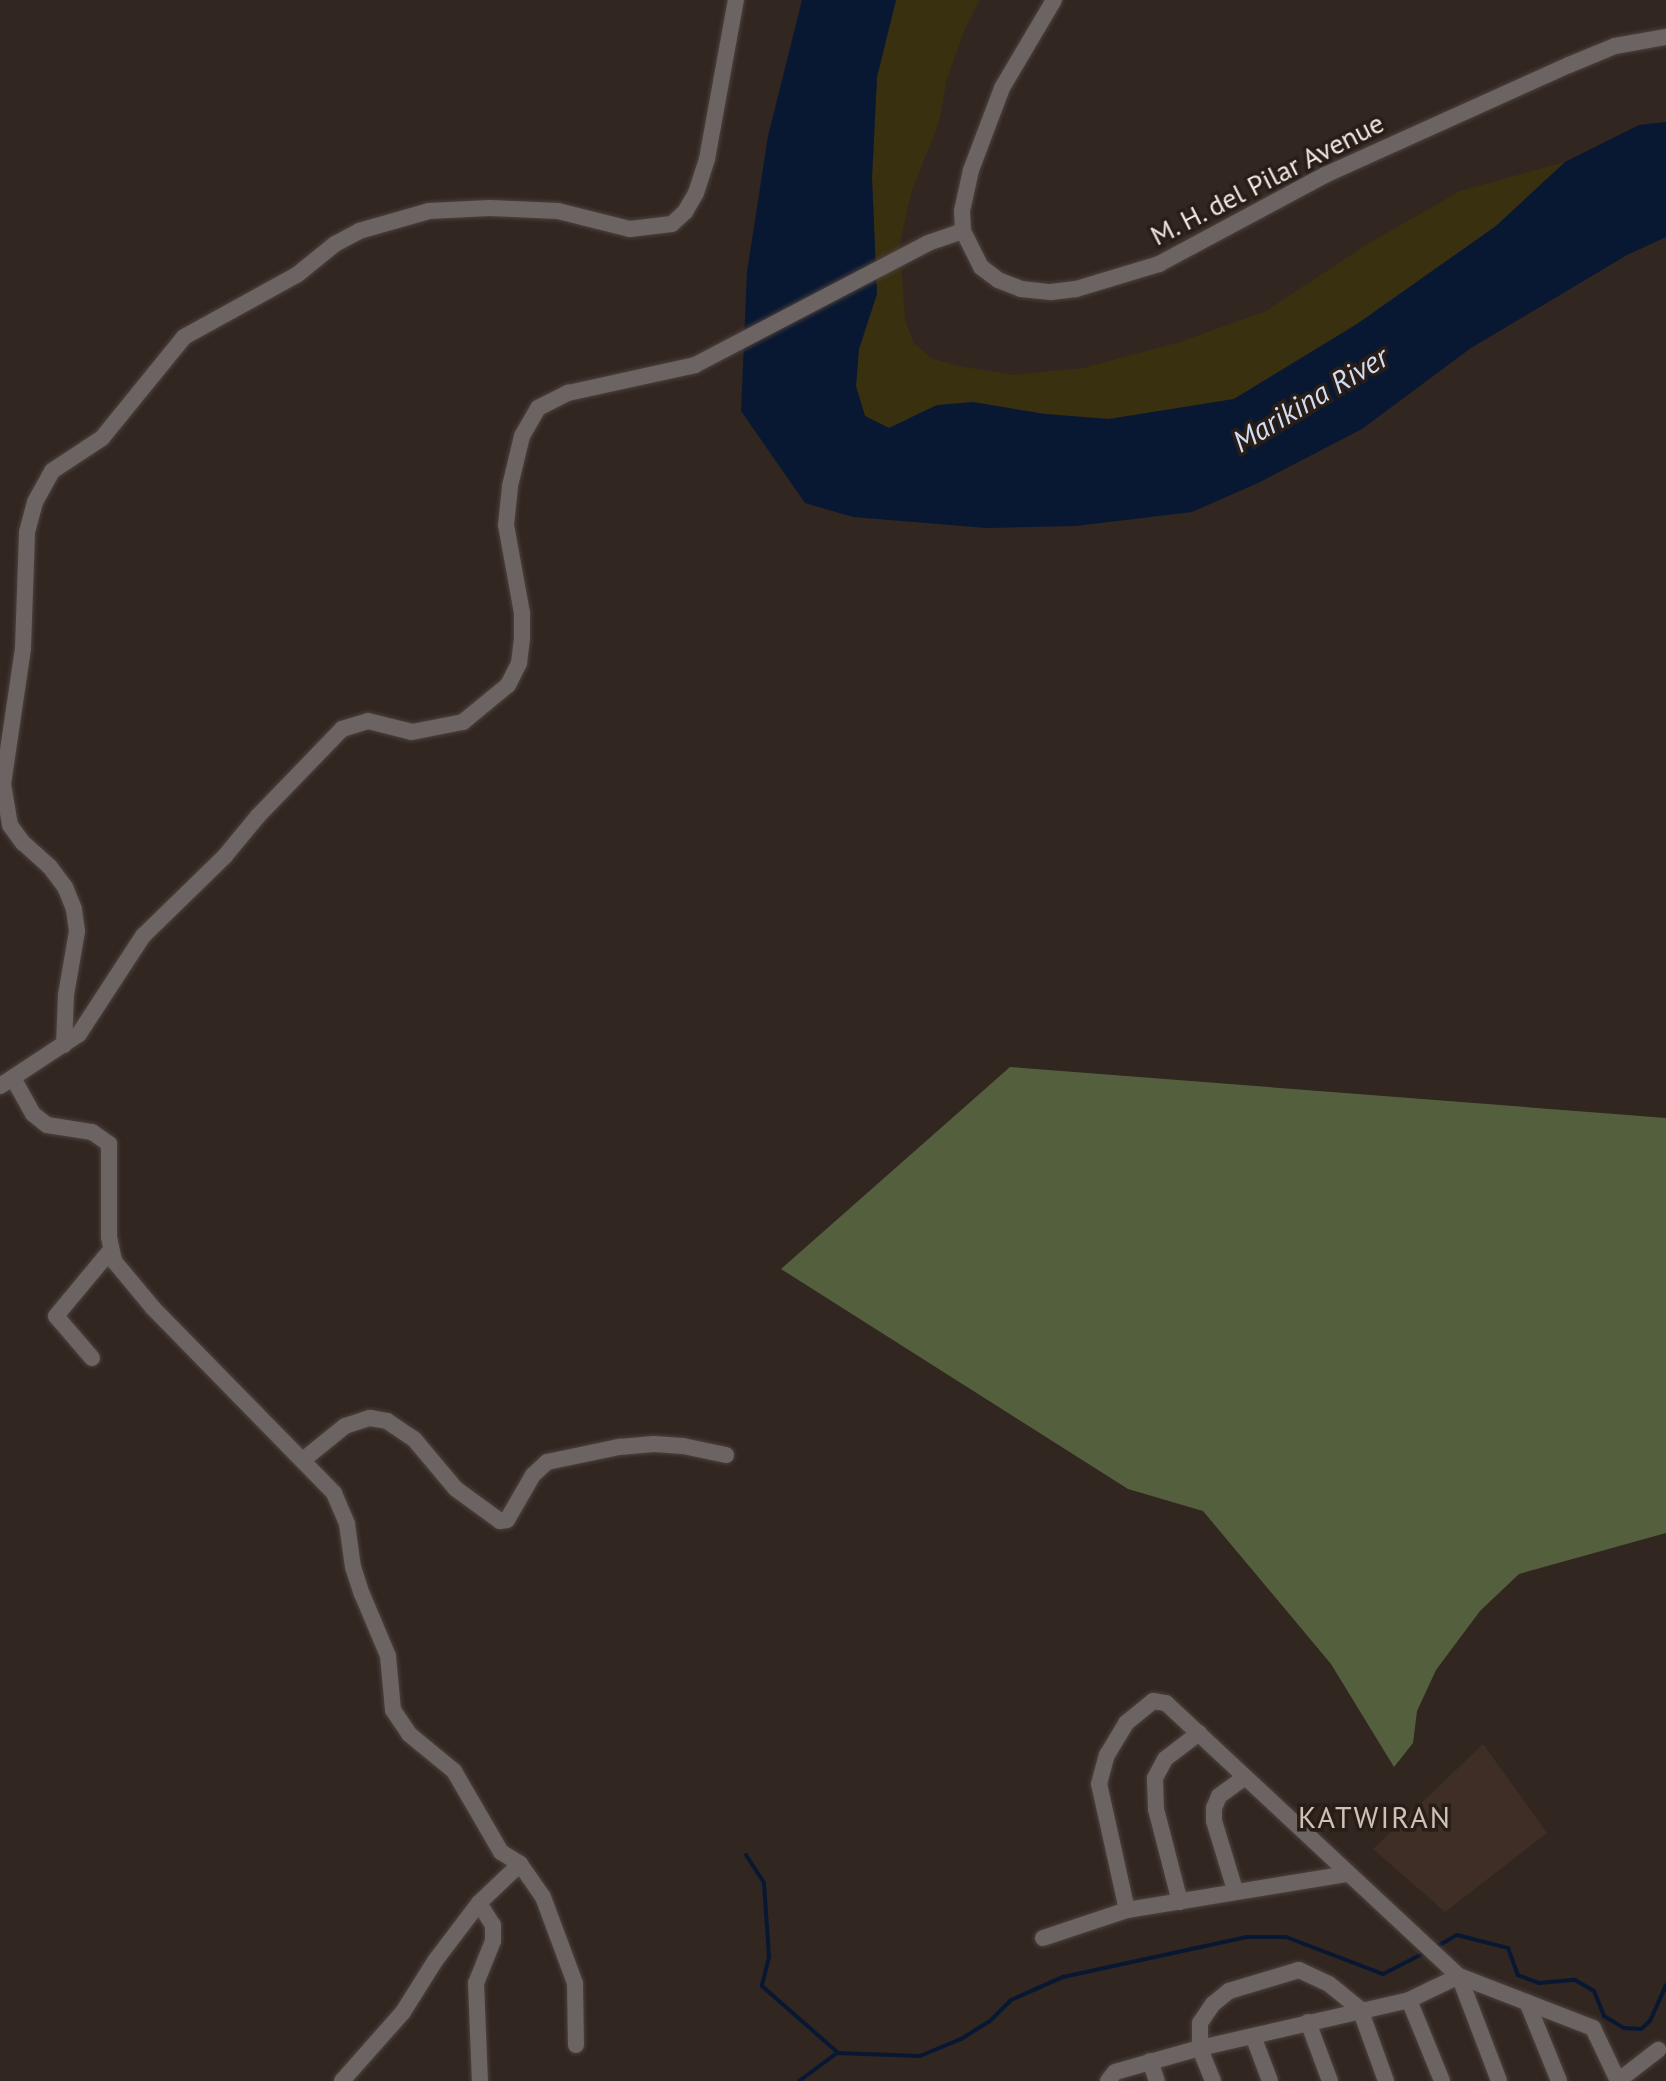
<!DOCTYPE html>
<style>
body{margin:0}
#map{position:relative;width:1666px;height:2081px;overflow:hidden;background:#322621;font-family:"PT Sans",sans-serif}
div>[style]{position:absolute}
.built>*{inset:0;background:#3f2e25}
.forest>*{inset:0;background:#54603d}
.sand>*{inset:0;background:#393010}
.water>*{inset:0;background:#091832}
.stream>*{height:4px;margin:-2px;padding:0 2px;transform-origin:2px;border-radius:2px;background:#091832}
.roads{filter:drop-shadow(0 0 2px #4c413c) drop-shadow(0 0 2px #4c413c)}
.minor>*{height:16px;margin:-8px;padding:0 8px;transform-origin:8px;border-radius:8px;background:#6b6462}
span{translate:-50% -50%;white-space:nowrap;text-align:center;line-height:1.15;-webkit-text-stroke:7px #281d17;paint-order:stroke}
.street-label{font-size:28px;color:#efe7e3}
.water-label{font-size:30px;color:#d0ddf4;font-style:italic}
.neighbourhood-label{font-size:30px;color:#cfc0b8;letter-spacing:2px}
</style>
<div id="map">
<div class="built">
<div style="clip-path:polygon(1483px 1744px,1547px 1833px,1445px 1912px,1373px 1849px)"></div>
</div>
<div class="forest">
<div style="clip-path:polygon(1010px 1067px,1666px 1118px,1666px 1533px,1519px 1574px,1480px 1611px,1436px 1670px,1417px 1711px,1413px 1743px,1394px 1767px,1331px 1664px,1203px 1511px,1128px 1489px,781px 1269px)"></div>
</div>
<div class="sand">
<div style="clip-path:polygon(896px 0,980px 0,964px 31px,947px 79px,939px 122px,911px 193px,900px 243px,905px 319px,913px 342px,931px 358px,958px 366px,1012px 375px,1083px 368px,1180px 342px,1266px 311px,1369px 243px,1460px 191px,1565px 162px,1496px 226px,1357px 324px,1234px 399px,1109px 419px,937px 405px,889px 428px,865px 416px,856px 386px,859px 349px,877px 294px,872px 178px,877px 77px)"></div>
</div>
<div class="water">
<div style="clip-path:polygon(802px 0,896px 0,877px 77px,872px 178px,877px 294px,859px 349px,856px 386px,865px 416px,889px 428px,937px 405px,973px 402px,1045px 414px,1109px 419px,1234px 399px,1357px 324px,1496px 226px,1565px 162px,1639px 125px,1666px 122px,1666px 237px,1627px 255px,1471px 348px,1362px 429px,1258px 483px,1192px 512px,1076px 526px,986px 528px,853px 517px,805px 503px,741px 411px,747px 272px,768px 136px)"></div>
</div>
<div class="stream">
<div style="left:746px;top:1855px;width:33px;rotate:57deg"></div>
<div style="left:764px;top:1883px;width:74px;rotate:86.1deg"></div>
<div style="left:769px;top:1957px;width:30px;rotate:104deg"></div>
<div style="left:762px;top:1986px;width:100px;rotate:41.3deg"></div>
<div style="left:1436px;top:1947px;width:24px;rotate:-30deg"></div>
<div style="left:1457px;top:1935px;width:53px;rotate:14.3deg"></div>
<div style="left:1508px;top:1948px;width:29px;rotate:70deg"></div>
<div style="left:1518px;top:1975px;width:22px;rotate:21deg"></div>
<div style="left:1539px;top:1983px;width:36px;rotate:-5deg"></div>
<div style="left:1575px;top:1980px;width:22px;rotate:30deg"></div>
<div style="left:1594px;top:1991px;width:27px;rotate:68deg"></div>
<div style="left:1604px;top:2016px;width:23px;rotate:31deg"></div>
<div style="left:1624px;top:2028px;width:17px;rotate:3deg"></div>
<div style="left:1641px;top:2029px;width:12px;rotate:-42deg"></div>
<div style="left:1650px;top:2021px;width:39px;rotate:-66deg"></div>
<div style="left:799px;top:2081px;width:47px;rotate:-36.4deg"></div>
<div style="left:837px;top:2053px;width:83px;rotate:2.1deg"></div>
<div style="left:920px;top:2056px;width:44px;rotate:-22.5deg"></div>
<div style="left:961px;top:2039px;width:34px;rotate:-32deg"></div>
<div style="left:990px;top:2021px;width:30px;rotate:-45deg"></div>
<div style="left:1011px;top:2000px;width:57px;rotate:-23.9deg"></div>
<div style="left:1063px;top:1977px;width:188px;rotate:-12.3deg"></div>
<div style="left:1247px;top:1937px;width:39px"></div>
<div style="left:1286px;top:1937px;width:104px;rotate:20.9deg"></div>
<div style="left:1383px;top:1974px;width:51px;rotate:-27.1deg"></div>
</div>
<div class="roads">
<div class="minor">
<div style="left:1054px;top:0;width:102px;rotate:120.6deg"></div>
<div style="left:1002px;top:88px;width:88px;rotate:110.7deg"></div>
<div style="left:971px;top:170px;width:42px;rotate:102.4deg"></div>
<div style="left:962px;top:211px;width:20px;rotate:87deg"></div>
<div style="left:963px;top:231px;width:40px;rotate:63.4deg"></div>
<div style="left:981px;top:267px;width:21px;rotate:37deg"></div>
<div style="left:998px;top:280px;width:25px;rotate:21deg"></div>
<div style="left:1021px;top:289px;width:30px;rotate:6deg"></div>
<div style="left:1051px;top:292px;width:25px;rotate:-7deg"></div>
<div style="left:1076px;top:289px;width:87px;rotate:-16.8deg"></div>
<div style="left:1159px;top:264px;width:188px;rotate:-28.2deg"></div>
<div style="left:1325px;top:175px;width:268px;rotate:-24.3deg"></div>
<div style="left:1569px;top:65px;width:50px;rotate:-22.4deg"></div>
<div style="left:1615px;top:46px;width:52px;rotate:-10deg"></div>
<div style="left:64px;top:1045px;width:50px;rotate:-87.7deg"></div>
<div style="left:66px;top:995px;width:65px;rotate:-80.2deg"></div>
<div style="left:77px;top:931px;width:22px;rotate:-98deg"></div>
<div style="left:74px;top:909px;width:24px;rotate:-112deg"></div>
<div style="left:65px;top:887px;width:25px;rotate:-127deg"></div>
<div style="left:50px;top:867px;width:36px;rotate:-138deg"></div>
<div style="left:23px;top:843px;width:22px;rotate:-126deg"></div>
<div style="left:10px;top:825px;width:42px;rotate:-99.7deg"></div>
<div style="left:3px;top:784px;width:137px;rotate:-81.6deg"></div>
<div style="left:23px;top:648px;width:116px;rotate:-88deg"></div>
<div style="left:27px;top:532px;width:31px;rotate:-75deg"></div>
<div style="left:35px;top:502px;width:35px;rotate:-61deg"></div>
<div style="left:52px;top:471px;width:60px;rotate:-33.4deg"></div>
<div style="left:102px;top:438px;width:130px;rotate:-50.9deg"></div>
<div style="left:184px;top:337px;width:130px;rotate:-28.9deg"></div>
<div style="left:298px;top:274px;width:48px;rotate:-39deg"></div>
<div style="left:335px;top:244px;width:27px;rotate:-28deg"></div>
<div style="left:359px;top:231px;width:73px;rotate:-15.9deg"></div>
<div style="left:429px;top:211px;width:61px;rotate:-2.8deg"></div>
<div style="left:490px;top:208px;width:68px;rotate:2.5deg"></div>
<div style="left:558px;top:211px;width:74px;rotate:14deg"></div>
<div style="left:630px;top:229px;width:42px;rotate:-6.8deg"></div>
<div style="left:672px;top:224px;width:18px;rotate:-43deg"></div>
<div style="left:685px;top:212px;width:22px;rotate:-60deg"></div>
<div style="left:696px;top:193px;width:36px;rotate:-72deg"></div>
<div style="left:707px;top:159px;width:162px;rotate:-79.7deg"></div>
<div style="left:13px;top:1078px;width:41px;rotate:60.9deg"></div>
<div style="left:33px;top:1114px;width:18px;rotate:38deg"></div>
<div style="left:47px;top:1125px;width:46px;rotate:8.8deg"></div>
<div style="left:92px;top:1132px;width:21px;rotate:35deg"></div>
<div style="left:109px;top:1144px;width:93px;rotate:90deg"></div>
<div style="left:109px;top:1237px;width:25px;rotate:78deg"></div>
<div style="left:114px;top:1261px;width:61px;rotate:50.3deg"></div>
<div style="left:153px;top:1308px;width:259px;rotate:45.6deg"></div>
<div style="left:334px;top:1493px;width:34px;rotate:67deg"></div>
<div style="left:347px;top:1524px;width:43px;rotate:82.1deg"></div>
<div style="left:353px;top:1567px;width:28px;rotate:72deg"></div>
<div style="left:362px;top:1594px;width:67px;rotate:67.2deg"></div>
<div style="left:388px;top:1656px;width:54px;rotate:84.7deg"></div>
<div style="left:393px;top:1710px;width:29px;rotate:56deg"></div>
<div style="left:409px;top:1734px;width:58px;rotate:39.4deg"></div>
<div style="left:454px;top:1771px;width:94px;rotate:59.9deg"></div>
<div style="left:501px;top:1852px;width:22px;rotate:32deg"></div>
<div style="left:520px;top:1864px;width:40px;rotate:55.1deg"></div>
<div style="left:543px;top:1897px;width:92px;rotate:69.6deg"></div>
<div style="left:575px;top:1983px;width:62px;rotate:89.1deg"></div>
<div style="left:0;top:1086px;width:95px;rotate:-33.4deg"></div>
<div style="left:79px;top:1034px;width:117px;rotate:-56.9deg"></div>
<div style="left:143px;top:936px;width:115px;rotate:-44.3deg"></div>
<div style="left:225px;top:856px;width:52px;rotate:-50.5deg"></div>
<div style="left:258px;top:816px;width:121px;rotate:-46deg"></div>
<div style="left:342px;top:729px;width:27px;rotate:-17deg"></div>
<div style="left:368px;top:721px;width:45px;rotate:14deg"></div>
<div style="left:412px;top:732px;width:52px;rotate:-11.1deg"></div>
<div style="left:463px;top:722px;width:58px;rotate:-39.4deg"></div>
<div style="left:508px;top:685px;width:25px;rotate:-63deg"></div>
<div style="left:519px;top:663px;width:25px;rotate:-83deg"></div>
<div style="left:522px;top:638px;width:25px;rotate:-90deg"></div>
<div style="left:522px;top:613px;width:89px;rotate:-100.3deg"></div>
<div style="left:506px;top:525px;width:39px;rotate:-84deg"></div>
<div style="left:510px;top:486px;width:51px;rotate:-76.5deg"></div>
<div style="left:522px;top:436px;width:32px;rotate:-60deg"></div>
<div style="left:538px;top:408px;width:34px;rotate:-27deg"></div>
<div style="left:568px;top:393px;width:130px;rotate:-12.4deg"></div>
<div style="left:695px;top:365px;width:263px;rotate:-27.6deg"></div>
<div style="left:928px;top:243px;width:37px;rotate:-19deg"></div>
<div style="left:92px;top:1358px;width:55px;rotate:-130.6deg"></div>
<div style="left:56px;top:1316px;width:85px;rotate:-50.3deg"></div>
<div style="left:303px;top:1460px;width:54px;rotate:-39deg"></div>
<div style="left:345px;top:1426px;width:26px;rotate:-18deg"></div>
<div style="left:370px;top:1418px;width:17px;rotate:10deg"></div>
<div style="left:387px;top:1421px;width:32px;rotate:34deg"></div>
<div style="left:414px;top:1439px;width:65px;rotate:50deg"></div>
<div style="left:456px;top:1489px;width:54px;rotate:36deg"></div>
<div style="left:500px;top:1521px;width:7px;rotate:-8deg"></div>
<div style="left:507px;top:1520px;width:52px;rotate:-60deg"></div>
<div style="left:533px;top:1475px;width:19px;rotate:-43deg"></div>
<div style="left:547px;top:1462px;width:74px;rotate:-11.8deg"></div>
<div style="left:619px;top:1447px;width:35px;rotate:-5deg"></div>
<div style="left:654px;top:1444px;width:29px;rotate:4deg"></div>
<div style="left:683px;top:1446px;width:44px;rotate:11.8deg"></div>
<div style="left:1235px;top:1890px;width:72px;rotate:-106.9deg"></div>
<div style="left:1214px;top:1821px;width:13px;rotate:-90deg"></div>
<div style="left:1214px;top:1808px;width:13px;rotate:-67deg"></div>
<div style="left:1219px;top:1796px;width:31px;rotate:-36deg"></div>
<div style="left:1180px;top:1902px;width:96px;rotate:-104.5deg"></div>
<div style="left:1156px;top:1809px;width:31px;rotate:-92deg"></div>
<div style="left:1155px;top:1778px;width:21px;rotate:-62deg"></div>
<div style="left:1165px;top:1759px;width:43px;rotate:-37.4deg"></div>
<div style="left:479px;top:1903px;width:26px;rotate:58deg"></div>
<div style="left:493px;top:1925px;width:16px;rotate:90deg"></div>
<div style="left:493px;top:1941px;width:45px;rotate:112deg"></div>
<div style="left:476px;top:1983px;width:98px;rotate:87.7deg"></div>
<div style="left:1127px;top:1910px;width:129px;rotate:-102.5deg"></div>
<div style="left:1099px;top:1784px;width:30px;rotate:-75deg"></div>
<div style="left:1107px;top:1755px;width:37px;rotate:-59deg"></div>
<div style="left:1126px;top:1723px;width:35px;rotate:-39deg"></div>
<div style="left:1153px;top:1701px;width:13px;rotate:9deg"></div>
<div style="left:1166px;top:1703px;width:400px;rotate:43deg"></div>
<div style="left:1459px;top:1976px;width:144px;rotate:21.2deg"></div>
<div style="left:1593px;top:2028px;width:59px;rotate:64.7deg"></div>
<div style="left:1618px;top:2081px;width:51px;rotate:-37.8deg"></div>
<div style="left:1043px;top:1938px;width:89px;rotate:-18.4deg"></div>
<div style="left:1127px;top:1910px;width:222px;rotate:-9.3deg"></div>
<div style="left:1459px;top:1976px;width:112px;rotate:69.1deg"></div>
<div style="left:1409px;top:2000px;width:87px;rotate:67.8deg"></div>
<div style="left:1527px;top:2002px;width:85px;rotate:67.9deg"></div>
<div style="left:1308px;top:2022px;width:63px;rotate:69.6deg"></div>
<div style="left:1253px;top:2036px;width:48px;rotate:69.3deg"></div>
<div style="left:1150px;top:2061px;width:21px;rotate:71deg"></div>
<div style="left:342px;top:2081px;width:92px;rotate:-48.5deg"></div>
<div style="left:403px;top:2012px;width:60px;rotate:-57.9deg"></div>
<div style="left:435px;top:1961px;width:73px;rotate:-52.8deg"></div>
<div style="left:479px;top:1903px;width:57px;rotate:-43.6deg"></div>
<div style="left:1108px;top:2081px;width:11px;rotate:-52deg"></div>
<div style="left:1115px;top:2072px;width:88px;rotate:-15.8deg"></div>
<div style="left:1200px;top:2048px;width:214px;rotate:-12.9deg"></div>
<div style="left:1409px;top:2000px;width:55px;rotate:-25.6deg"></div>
<div style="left:1213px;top:2081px;width:35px;rotate:-112deg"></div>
<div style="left:1200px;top:2048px;width:25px;rotate:-90deg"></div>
<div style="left:1200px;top:2023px;width:23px;rotate:-56deg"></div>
<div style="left:1213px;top:2004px;width:21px;rotate:-39deg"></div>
<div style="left:1229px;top:1991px;width:73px;rotate:-16.7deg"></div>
<div style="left:1299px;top:1970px;width:33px;rotate:25deg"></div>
<div style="left:1329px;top:1984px;width:40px;rotate:39deg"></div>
<div style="left:1360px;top:2009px;width:77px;rotate:70.1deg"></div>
</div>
</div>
<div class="street-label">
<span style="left:1267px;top:179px;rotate:-27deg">M. H. del Pilar Avenue</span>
</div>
<div class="water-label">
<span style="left:1310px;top:399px;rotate:-31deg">Marikina River</span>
</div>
<div class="neighbourhood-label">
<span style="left:1375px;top:1817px">KATWIRAN</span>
</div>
</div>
